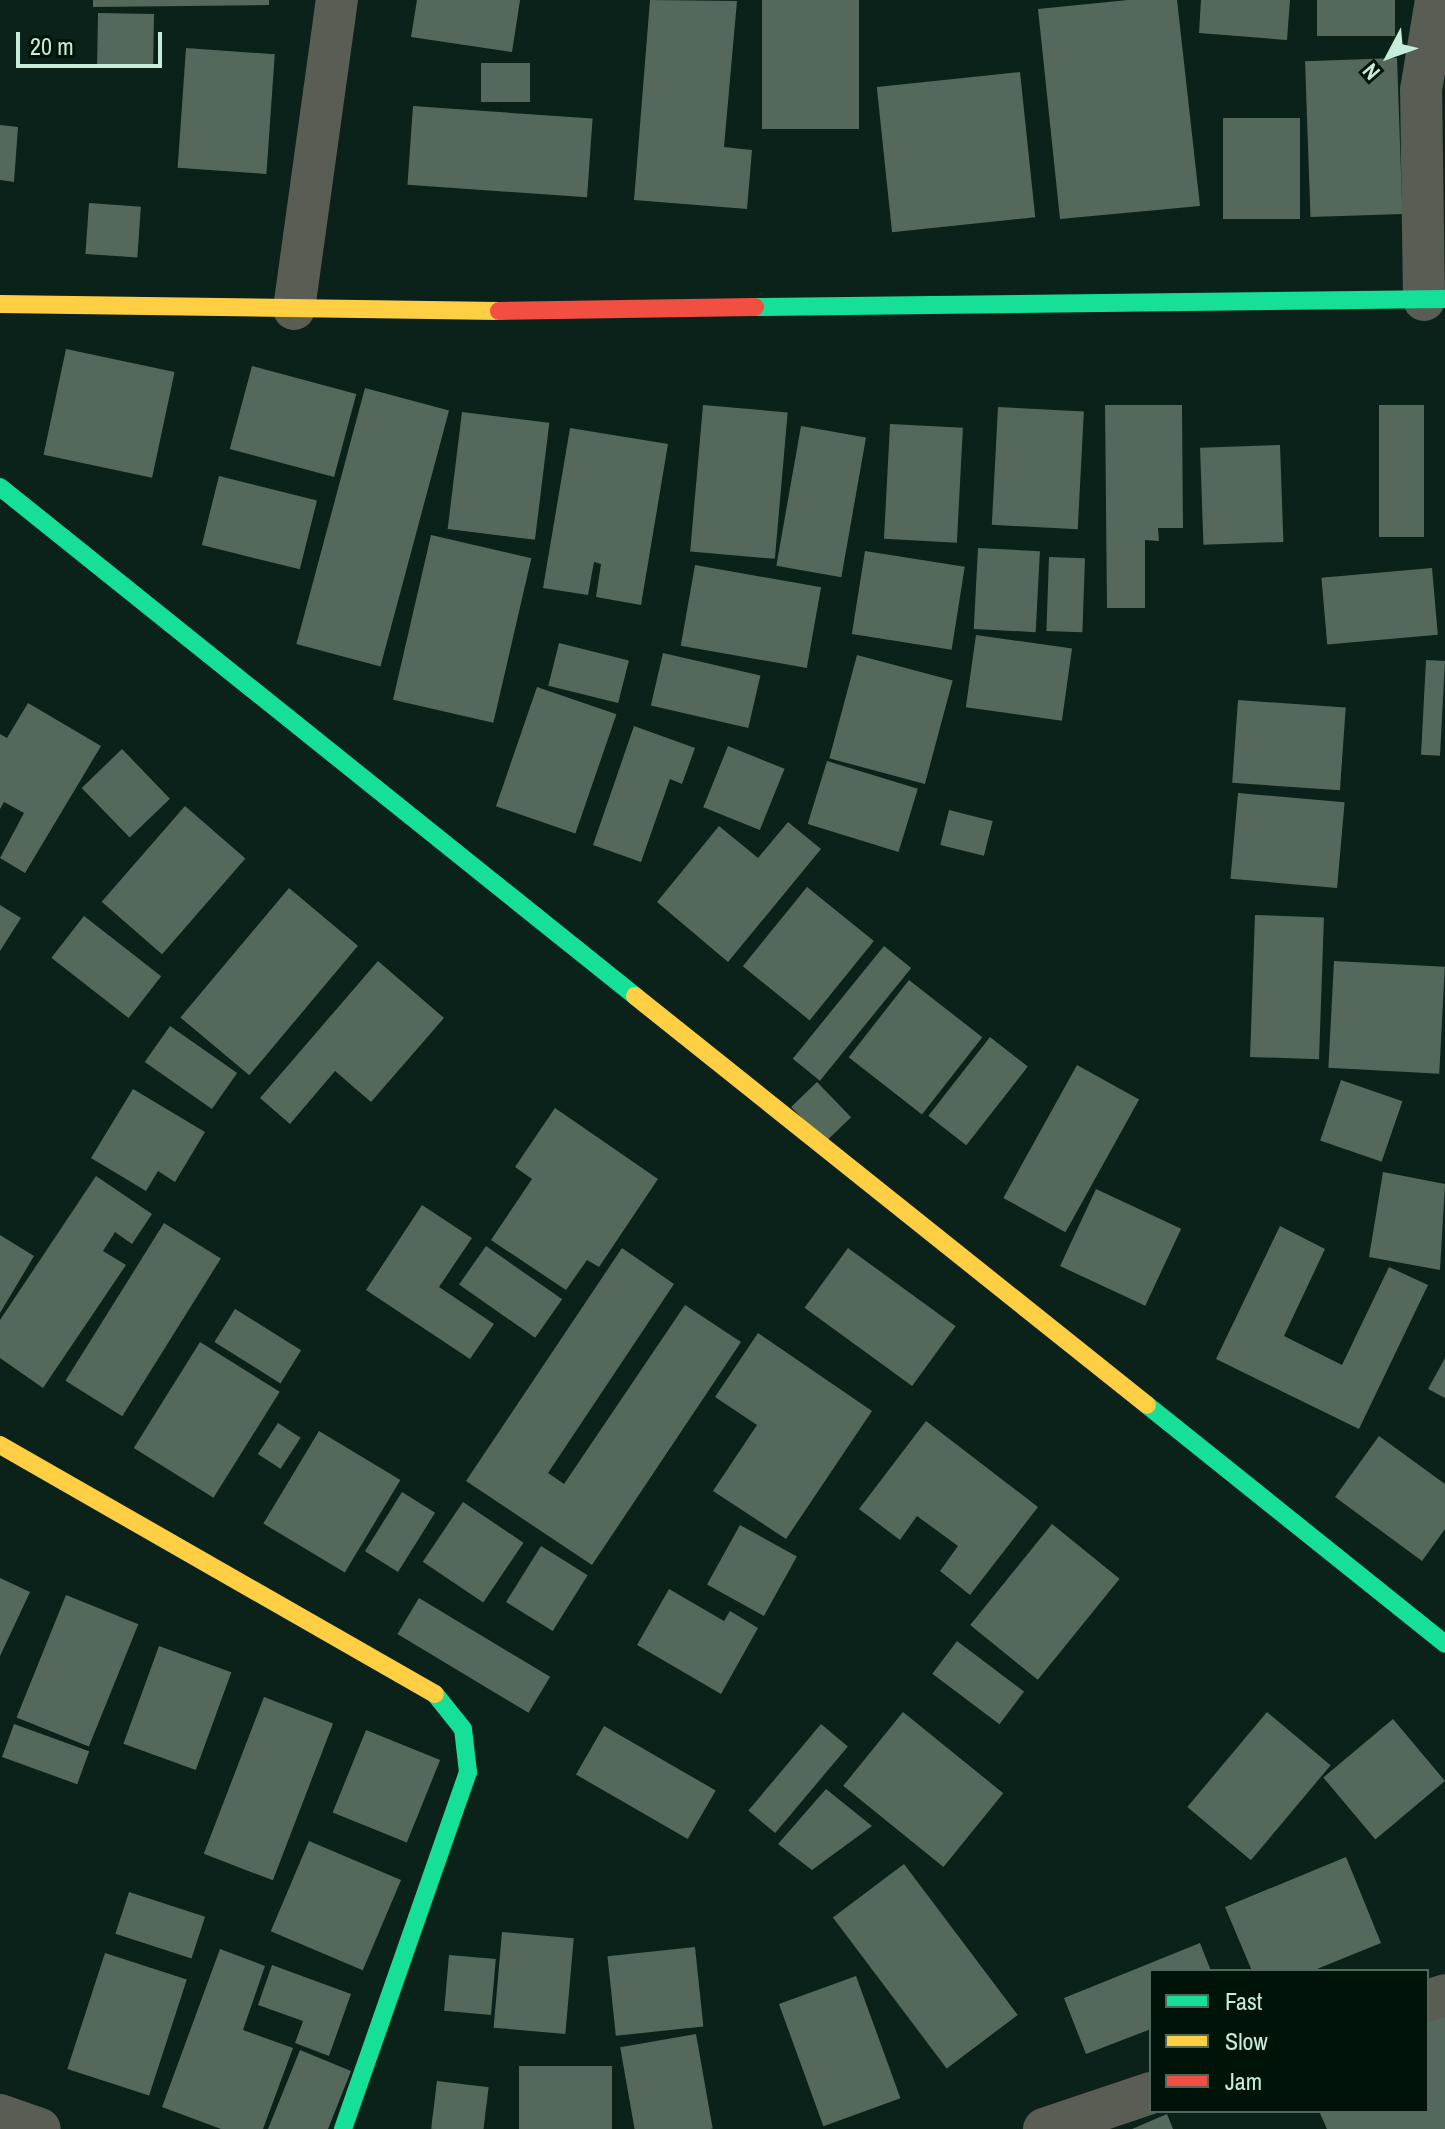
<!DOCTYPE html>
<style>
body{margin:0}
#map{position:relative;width:1445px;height:2129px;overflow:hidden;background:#0a221a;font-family:"Archivo Narrow",sans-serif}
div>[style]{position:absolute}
.building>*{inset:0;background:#54695b;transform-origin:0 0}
.street>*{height:42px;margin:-21px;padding:0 21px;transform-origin:21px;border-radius:21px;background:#5a5d53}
.fast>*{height:18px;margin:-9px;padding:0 9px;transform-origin:9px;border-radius:9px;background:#16e098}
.slow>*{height:18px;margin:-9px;padding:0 9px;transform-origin:9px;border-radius:9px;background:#ffcf43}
.jam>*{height:18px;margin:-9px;padding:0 9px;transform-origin:9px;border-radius:9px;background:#f24e42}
span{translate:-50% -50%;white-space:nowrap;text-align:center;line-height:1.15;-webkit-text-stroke:8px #001309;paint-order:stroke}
.legend{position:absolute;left:1149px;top:1969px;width:280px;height:144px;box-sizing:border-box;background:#001309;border:2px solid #4f6a5c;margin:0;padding:10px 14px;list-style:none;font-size:24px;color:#c5edd9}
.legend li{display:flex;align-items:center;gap:16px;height:40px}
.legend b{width:40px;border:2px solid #4f6a5c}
.north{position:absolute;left:1349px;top:16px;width:80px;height:80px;-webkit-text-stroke:6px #001309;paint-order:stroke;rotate:229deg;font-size:22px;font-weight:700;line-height:32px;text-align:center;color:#c5edd9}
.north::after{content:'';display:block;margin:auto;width:28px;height:36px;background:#c5edd9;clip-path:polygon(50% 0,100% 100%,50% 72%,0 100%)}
.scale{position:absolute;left:16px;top:32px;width:146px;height:36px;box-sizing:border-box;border:4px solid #c5edd9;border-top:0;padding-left:10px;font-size:24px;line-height:28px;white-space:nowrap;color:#c5edd9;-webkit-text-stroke:6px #001309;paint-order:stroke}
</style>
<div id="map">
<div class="building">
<div style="clip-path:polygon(93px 0,269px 0,269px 5px,93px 7px)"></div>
<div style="clip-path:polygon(417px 0,520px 0,512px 52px,411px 37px)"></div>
<div style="clip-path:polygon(650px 0,737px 1px,724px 147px,752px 150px,747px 209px,634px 200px)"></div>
<div style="left:762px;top:0;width:97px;height:129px"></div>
<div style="clip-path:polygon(1128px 0,1177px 0,1200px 206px,1060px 219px,1038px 9px)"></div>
<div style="clip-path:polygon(1201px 0,1290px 0,1287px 40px,1199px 33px)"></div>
<div style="left:1317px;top:0;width:78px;height:36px"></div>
<div style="left:98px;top:13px;width:56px;height:52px;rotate:1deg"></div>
<div style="left:186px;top:48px;width:89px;height:120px;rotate:4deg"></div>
<div style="left:1397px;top:58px;width:156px;height:92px;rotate:88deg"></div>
<div style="left:530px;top:63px;width:39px;height:49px;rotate:90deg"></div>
<div style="left:1020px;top:72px;width:146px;height:144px;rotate:84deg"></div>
<div style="left:413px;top:106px;width:180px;height:79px;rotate:4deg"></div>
<div style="left:1223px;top:118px;width:77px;height:101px"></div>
<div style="clip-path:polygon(0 125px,18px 127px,14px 182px,0 180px)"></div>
<div style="left:89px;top:203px;width:52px;height:51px;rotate:4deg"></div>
<div style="left:66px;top:349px;width:111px;height:108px;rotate:12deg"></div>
<div style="left:252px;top:366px;width:108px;height:86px;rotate:15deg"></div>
<div style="left:365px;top:388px;width:87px;height:265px;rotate:15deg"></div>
<div style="left:703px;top:405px;width:85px;height:147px;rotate:5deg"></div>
<div style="clip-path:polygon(1105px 405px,1182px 405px,1183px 528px,1158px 528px,1159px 541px,1145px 540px,1145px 608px,1107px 608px)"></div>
<div style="left:1379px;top:405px;width:45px;height:132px"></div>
<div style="left:998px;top:407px;width:86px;height:118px;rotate:3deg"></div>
<div style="left:462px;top:412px;width:88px;height:118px;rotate:7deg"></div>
<div style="left:890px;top:424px;width:73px;height:115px;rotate:3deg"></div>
<div style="left:801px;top:426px;width:66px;height:142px;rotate:10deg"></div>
<div style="clip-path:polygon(570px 428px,668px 444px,641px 605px,596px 597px,601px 564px,594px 562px,588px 595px,543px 588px)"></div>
<div style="left:1280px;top:445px;width:97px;height:80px;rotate:88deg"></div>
<div style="left:219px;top:476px;width:101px;height:71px;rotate:14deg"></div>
<div style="left:431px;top:535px;width:103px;height:169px;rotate:13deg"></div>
<div style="left:978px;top:548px;width:62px;height:81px;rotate:3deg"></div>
<div style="left:865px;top:551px;width:101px;height:84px;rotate:9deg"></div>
<div style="left:1049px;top:557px;width:36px;height:74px;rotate:2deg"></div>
<div style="left:695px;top:565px;width:128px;height:82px;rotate:10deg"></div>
<div style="left:1432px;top:568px;width:67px;height:111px;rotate:85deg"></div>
<div style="left:976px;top:635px;width:97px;height:73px;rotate:8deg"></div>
<div style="left:559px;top:643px;width:72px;height:44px;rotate:14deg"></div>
<div style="left:663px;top:653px;width:100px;height:54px;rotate:13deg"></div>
<div style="left:857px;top:655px;width:99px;height:107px;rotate:15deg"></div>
<div style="left:1426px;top:660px;width:19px;height:95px;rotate:3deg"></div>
<div style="left:537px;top:687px;width:84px;height:126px;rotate:19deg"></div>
<div style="left:1238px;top:700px;width:108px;height:83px;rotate:4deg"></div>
<div style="clip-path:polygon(28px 703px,101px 746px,25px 873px,0 858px,24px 813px,4px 802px,0 809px,0 734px,7px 738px)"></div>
<div style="clip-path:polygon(634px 726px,695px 748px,682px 784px,670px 779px,641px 862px,593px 845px)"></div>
<div style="left:728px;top:746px;width:61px;height:66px;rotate:22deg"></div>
<div style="left:122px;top:749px;width:69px;height:56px;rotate:46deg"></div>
<div style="left:827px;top:761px;width:95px;height:66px;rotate:17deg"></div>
<div style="left:1238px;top:793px;width:107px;height:86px;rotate:5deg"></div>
<div style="left:185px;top:806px;width:80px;height:127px;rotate:41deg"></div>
<div style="left:949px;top:810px;width:45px;height:36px;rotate:14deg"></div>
<div style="clip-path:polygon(788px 822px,821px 849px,728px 962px,657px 902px,719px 826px,758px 858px)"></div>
<div style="left:807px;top:887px;width:86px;height:102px;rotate:39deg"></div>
<div style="left:289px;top:888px;width:90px;height:169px;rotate:40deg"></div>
<div style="clip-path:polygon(0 905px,21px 918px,0 951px)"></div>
<div style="left:1255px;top:915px;width:69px;height:142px;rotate:2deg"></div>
<div style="left:84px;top:916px;width:98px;height:53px;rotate:38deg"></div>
<div style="left:884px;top:946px;width:35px;height:145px;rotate:39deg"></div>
<div style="clip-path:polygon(378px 961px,444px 1018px,371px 1102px,335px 1071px,290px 1124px,260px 1098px)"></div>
<div style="left:1334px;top:961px;width:111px;height:107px;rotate:3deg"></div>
<div style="left:909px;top:980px;width:93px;height:98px;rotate:38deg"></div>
<div style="left:170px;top:1026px;width:82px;height:44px;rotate:35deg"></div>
<div style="left:990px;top:1037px;width:48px;height:100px;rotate:38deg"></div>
<div style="left:1077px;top:1065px;width:71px;height:152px;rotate:29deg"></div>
<div style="left:1341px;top:1080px;width:65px;height:64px;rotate:19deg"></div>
<div style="left:817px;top:1082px;width:49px;height:36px;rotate:46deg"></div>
<div style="clip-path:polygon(133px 1089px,205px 1132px,175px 1182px,158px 1171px,146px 1191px,91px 1158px)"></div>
<div style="clip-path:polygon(555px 1108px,658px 1179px,599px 1267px,587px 1260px,566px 1290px,491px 1240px,532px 1179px,515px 1167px)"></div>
<div style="clip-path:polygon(1383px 1172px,1445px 1184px,1440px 1270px,1369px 1257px)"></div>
<div style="clip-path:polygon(96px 1176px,152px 1214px,132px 1244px,115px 1232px,103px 1251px,126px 1265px,43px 1388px,0 1358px,0 1320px)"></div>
<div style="left:1096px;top:1189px;width:94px;height:85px;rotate:25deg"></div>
<div style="clip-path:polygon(422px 1205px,472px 1238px,439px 1287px,494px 1324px,470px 1359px,366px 1290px)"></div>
<div style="left:164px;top:1223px;width:67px;height:186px;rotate:32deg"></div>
<div style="clip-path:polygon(1280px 1226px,1325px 1249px,1284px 1336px,1342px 1365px,1389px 1267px,1428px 1285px,1359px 1429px,1216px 1359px)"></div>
<div style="clip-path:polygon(0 1235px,34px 1256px,0 1313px)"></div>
<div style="left:486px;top:1246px;width:93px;height:47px;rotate:35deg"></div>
<div style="clip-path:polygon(622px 1248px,674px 1284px,548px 1473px,564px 1484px,685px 1305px,741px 1342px,592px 1565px,466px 1481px)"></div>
<div style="left:848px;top:1248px;width:133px;height:74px;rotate:36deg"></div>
<div style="left:235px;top:1309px;width:78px;height:39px;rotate:32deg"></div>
<div style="clip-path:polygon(758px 1333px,872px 1411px,786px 1539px,713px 1491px,757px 1425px,715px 1397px)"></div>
<div style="left:200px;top:1342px;width:94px;height:125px;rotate:32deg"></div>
<div style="clip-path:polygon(1445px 1358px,1445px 1398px,1428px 1389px)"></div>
<div style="clip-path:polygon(926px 1421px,1038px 1507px,970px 1595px,940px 1571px,958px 1546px,917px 1516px,900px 1540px,859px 1509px)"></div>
<div style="left:278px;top:1423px;width:27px;height:37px;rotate:33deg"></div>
<div style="left:319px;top:1431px;width:95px;height:108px;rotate:31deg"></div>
<div style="clip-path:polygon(1379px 1436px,1445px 1484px,1445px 1529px,1422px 1561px,1335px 1497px)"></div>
<div style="left:402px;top:1492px;width:39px;height:70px;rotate:32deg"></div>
<div style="left:463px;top:1502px;width:73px;height:72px;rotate:34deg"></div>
<div style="left:1052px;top:1524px;width:87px;height:130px;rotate:39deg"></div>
<div style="left:740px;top:1525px;width:65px;height:68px;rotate:29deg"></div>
<div style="left:541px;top:1546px;width:55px;height:66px;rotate:32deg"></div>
<div style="clip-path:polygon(0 1578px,30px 1592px,0 1656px)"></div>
<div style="clip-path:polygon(669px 1589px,724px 1621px,730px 1611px,758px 1628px,721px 1694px,637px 1645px)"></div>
<div style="left:66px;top:1595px;width:78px;height:132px;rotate:22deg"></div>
<div style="left:419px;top:1598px;width:153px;height:42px;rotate:31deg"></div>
<div style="left:957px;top:1641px;width:84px;height:41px;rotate:37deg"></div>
<div style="left:159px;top:1646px;width:77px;height:104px;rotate:20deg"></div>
<div style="left:264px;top:1697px;width:74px;height:168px;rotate:21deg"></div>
<div style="left:903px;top:1712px;width:129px;height:95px;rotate:39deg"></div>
<div style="left:1267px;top:1712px;width:83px;height:124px;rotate:40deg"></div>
<div style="left:1393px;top:1719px;width:81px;height:91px;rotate:50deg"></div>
<div style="left:14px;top:1724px;width:80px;height:35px;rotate:20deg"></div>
<div style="left:821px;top:1724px;width:35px;height:113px;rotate:40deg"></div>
<div style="left:604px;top:1726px;width:129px;height:56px;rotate:30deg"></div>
<div style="left:366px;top:1730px;width:80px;height:89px;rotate:22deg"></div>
<div style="clip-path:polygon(826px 1789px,872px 1826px,812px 1870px,778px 1844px)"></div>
<div style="left:309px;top:1841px;width:100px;height:98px;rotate:23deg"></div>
<div style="clip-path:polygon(1346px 1857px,1381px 1943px,1312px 1971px,1252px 1971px,1225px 1907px)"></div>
<div style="left:904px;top:1864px;width:189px;height:89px;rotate:53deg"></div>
<div style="left:129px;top:1892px;width:80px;height:44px;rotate:18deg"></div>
<div style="left:502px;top:1932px;width:72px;height:96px;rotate:5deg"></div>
<div style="clip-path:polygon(1200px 1943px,1211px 1971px,1151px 1971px,1151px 2029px,1086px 2054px,1064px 1998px)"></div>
<div style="left:695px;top:1947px;width:80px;height:88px;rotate:84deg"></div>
<div style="clip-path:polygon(220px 1949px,265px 1966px,243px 2030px,293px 2048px,263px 2129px,221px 2129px,162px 2107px)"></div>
<div style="left:105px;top:1953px;width:86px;height:122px;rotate:18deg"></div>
<div style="left:449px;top:1955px;width:47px;height:56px;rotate:5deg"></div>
<div style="clip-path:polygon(272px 1965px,351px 1994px,329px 2056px,295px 2043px,303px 2021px,258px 2005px)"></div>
<div style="left:856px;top:1976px;width:130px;height:82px;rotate:70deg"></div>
<div style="clip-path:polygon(1445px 2015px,1445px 2129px,1327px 2129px,1319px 2111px,1427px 2111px,1427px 2022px)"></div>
<div style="left:696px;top:2034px;width:96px;height:77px;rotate:80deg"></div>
<div style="clip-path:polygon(300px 2050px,351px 2071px,328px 2129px,268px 2129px)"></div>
<div style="left:519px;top:2066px;width:93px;height:63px"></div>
<div style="left:437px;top:2081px;width:52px;height:48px;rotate:7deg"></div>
<div style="clip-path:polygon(1167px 2114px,1173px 2129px,1132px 2129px)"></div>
</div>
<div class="street">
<div style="left:1424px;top:300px;width:210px;rotate:-90.8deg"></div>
<div style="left:1421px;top:90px;width:91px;rotate:-80.5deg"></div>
<div style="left:294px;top:309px;width:312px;rotate:-82.1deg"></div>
<div style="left:1427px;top:2001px;width:19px;rotate:-18deg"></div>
<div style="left:0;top:2115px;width:42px;rotate:19.3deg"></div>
<div style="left:1044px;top:2129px;width:113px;rotate:-18.6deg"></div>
</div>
<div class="fast">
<div style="left:755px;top:307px;width:690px;rotate:-0.66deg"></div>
<div style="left:0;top:487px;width:814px;rotate:38.71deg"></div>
<div style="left:1147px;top:1405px;width:382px;rotate:38.7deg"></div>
<div style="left:343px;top:2129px;width:378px;rotate:-70.7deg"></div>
<div style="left:468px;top:1772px;width:43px;rotate:-96.6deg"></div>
<div style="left:463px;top:1729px;width:45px;rotate:-128.7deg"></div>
</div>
<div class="slow">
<div style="left:0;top:304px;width:499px;rotate:0.8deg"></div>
<div style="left:635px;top:996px;width:655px;rotate:38.62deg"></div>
<div style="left:0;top:1445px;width:501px;rotate:29.79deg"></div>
</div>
<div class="jam">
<div style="left:499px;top:311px;width:256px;rotate:-0.9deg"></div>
</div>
<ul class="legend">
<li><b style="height:10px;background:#16e098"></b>Fast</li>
<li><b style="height:10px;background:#ffcf43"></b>Slow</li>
<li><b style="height:10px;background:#f24e42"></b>Jam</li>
</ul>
<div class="north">N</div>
<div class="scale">20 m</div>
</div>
